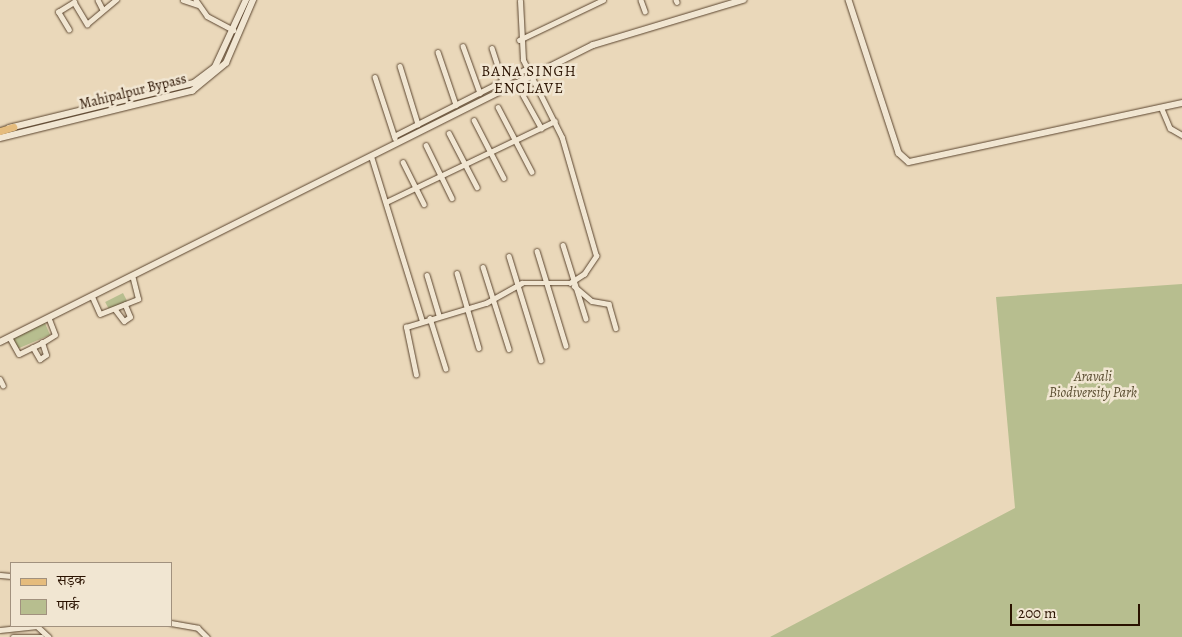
<!DOCTYPE html>
<meta charset="utf-8">
<style>
body{margin:0}
#map{position:relative;width:1182px;height:637px;overflow:hidden;background:#ead8ba;font-family:Alegreya,"Noto Serif Devanagari",serif}
div>[style]{position:absolute}
.green>*{inset:0;background:#b7be8f;transform-origin:0 0}
.roads{filter:drop-shadow(0 0 1px #5a442e) drop-shadow(0 0 1px #5a442e)}
.minor>*{height:4.5px;margin:-2.25px;padding:0 2.25px;transform-origin:2.25px;border-radius:2.25px;background:#f1e6d2}
.tertiary>*{height:5.5px;margin:-2.75px;padding:0 2.75px;transform-origin:2.75px;border-radius:2.75px;background:#f1e6d2}
.primary>*{height:7px;margin:-3.5px;padding:0 3.5px;transform-origin:3.5px;border-radius:3.5px;background:#e5bc7d}
span{translate:-50% -50%;white-space:nowrap;text-align:center;line-height:1.15;-webkit-text-stroke:5px #f1e6d2;paint-order:stroke}
.street-label{font-size:14px;color:#2a1200}
.park-label{font-size:14px;color:#5b4e32;font-style:italic}
.neighbourhood-label{font-size:15px;color:#2a1200;letter-spacing:1px}
.legend{position:absolute;left:10px;top:562px;width:162px;height:65px;box-sizing:border-box;background:#f1e6d2;border:1px solid #a1917e;margin:0;padding:6px 9px;list-style:none;font-size:15px;color:#2a1200}
.legend li{display:flex;align-items:center;gap:10px;height:25px}
.legend b{width:25px;border:1px solid #a1917e}
.scale{position:absolute;left:1010px;top:604px;width:130px;height:22px;box-sizing:border-box;border:2px solid #2a1200;border-top:0;padding-left:6px;font-size:15px;line-height:18px;white-space:nowrap;color:#2a1200;-webkit-text-stroke:4px #f1e6d2;paint-order:stroke}
</style>
<div id="map">
<div class="green">
<div style="clip-path:polygon(1182px 284px,1182px 637px,770px 637px,1015px 508px,996px 297px)"></div>
<div style="left:123px;top:293px;width:9px;height:20px;rotate:63deg"></div>
<div style="left:45px;top:323px;width:13px;height:36px;rotate:67deg"></div>
</div>
<div class="roads">
<div class="minor">
<div style="left:98px;top:0;width:9px;rotate:63deg"></div>
<div style="left:183px;top:0;width:16px;rotate:18deg"></div>
<div style="left:196px;top:0;width:19px;rotate:55deg"></div>
<div style="left:207px;top:16px;width:30px;rotate:28deg"></div>
<div style="left:641px;top:0;width:12px;rotate:70deg"></div>
<div style="left:676px;top:0;width:2px;rotate:63deg"></div>
<div style="left:69px;top:30px;width:21px;rotate:-121deg"></div>
<div style="left:58px;top:12px;width:19px;rotate:-32deg"></div>
<div style="left:74px;top:2px;width:26px;rotate:59deg"></div>
<div style="left:87px;top:24px;width:38px;rotate:-40deg"></div>
<div style="left:519px;top:40px;width:93px;rotate:-25.5deg"></div>
<div style="left:463px;top:46px;width:50px;rotate:70.1deg"></div>
<div style="left:492px;top:48px;width:35px;rotate:72deg"></div>
<div style="left:438px;top:52px;width:56px;rotate:71.2deg"></div>
<div style="left:400px;top:66px;width:61px;rotate:72.8deg"></div>
<div style="left:375px;top:77px;width:64px;rotate:71.8deg"></div>
<div style="left:523px;top:95px;width:38px;rotate:61deg"></div>
<div style="left:498px;top:107px;width:73px;rotate:62.4deg"></div>
<div style="left:1162px;top:109px;width:21px;rotate:67deg"></div>
<div style="left:1170px;top:128px;width:14px;rotate:30deg"></div>
<div style="left:474px;top:120px;width:65px;rotate:62.7deg"></div>
<div style="left:449px;top:133px;width:61px;rotate:62.6deg"></div>
<div style="left:394px;top:136px;width:148px;rotate:-26.9deg"></div>
<div style="left:426px;top:145px;width:59px;rotate:63.9deg"></div>
<div style="left:372px;top:158px;width:170px;rotate:72.8deg"></div>
<div style="left:403px;top:162px;width:47px;rotate:63.4deg"></div>
<div style="left:386px;top:202px;width:187px;rotate:-25.6deg"></div>
<div style="left:563px;top:245px;width:77px;rotate:72.7deg"></div>
<div style="left:537px;top:251px;width:99px;rotate:73deg"></div>
<div style="left:509px;top:256px;width:109px;rotate:72.9deg"></div>
<div style="left:483px;top:267px;width:86px;rotate:72.4deg"></div>
<div style="left:457px;top:273px;width:78px;rotate:73.7deg"></div>
<div style="left:427px;top:275px;width:42px;rotate:73.3deg"></div>
<div style="left:574px;top:286px;width:23px;rotate:40deg"></div>
<div style="left:592px;top:301px;width:17px;rotate:10deg"></div>
<div style="left:609px;top:304px;width:25px;rotate:74deg"></div>
<div style="left:93px;top:298px;width:17px;rotate:66deg"></div>
<div style="left:100px;top:314px;width:41px;rotate:-21.5deg"></div>
<div style="left:138px;top:299px;width:21px;rotate:-104deg"></div>
<div style="left:115px;top:309px;width:15px;rotate:53deg"></div>
<div style="left:124px;top:321px;width:7px;rotate:-34deg"></div>
<div style="left:130px;top:317px;width:13px;rotate:-113deg"></div>
<div style="left:430px;top:318px;width:53px;rotate:72.6deg"></div>
<div style="left:10px;top:338px;width:18px;rotate:61deg"></div>
<div style="left:19px;top:354px;width:25px;rotate:-26deg"></div>
<div style="left:42px;top:343px;width:15px;rotate:-32deg"></div>
<div style="left:55px;top:335px;width:17px;rotate:-111deg"></div>
<div style="left:33px;top:347px;width:14px;rotate:60deg"></div>
<div style="left:40px;top:359px;width:7px;rotate:-34deg"></div>
<div style="left:46px;top:355px;width:13px;rotate:-108deg"></div>
<div style="left:416px;top:375px;width:49px;rotate:-101.8deg"></div>
<div style="left:406px;top:327px;width:84px;rotate:-16.7deg"></div>
<div style="left:486px;top:303px;width:41px;rotate:-29.1deg"></div>
<div style="left:522px;top:283px;width:48px"></div>
<div style="left:570px;top:283px;width:17px;rotate:-33deg"></div>
<div style="left:584px;top:274px;width:22px;rotate:-56deg"></div>
<div style="left:596px;top:256px;width:123px;rotate:-106.1deg"></div>
<div style="left:562px;top:138px;width:87px;rotate:-116.6deg"></div>
<div style="left:523px;top:60px;width:59px;rotate:-92.9deg"></div>
<div style="left:0;top:379px;width:7px;rotate:63deg"></div>
<div style="left:0;top:575px;width:11px;rotate:5deg"></div>
<div style="left:171px;top:623px;width:27px;rotate:10deg"></div>
<div style="left:198px;top:628px;width:13px;rotate:45deg"></div>
<div style="left:0;top:630px;width:37px;rotate:-6deg"></div>
<div style="left:37px;top:626px;width:16px;rotate:43deg"></div>
<div style="left:13px;top:637px;width:29px"></div>
</div>
<div class="tertiary">
<div style="left:849px;top:0;width:161px;rotate:71.9deg"></div>
<div style="left:899px;top:153px;width:13px;rotate:42deg"></div>
<div style="left:909px;top:162px;width:279px;rotate:-12.2deg"></div>
<div style="left:9px;top:128px;width:190px;rotate:-13.7deg"></div>
<div style="left:194px;top:83px;width:26px;rotate:-37deg"></div>
<div style="left:215px;top:67px;width:74px;rotate:-65.2deg"></div>
<div style="left:0;top:138px;width:198px;rotate:-13.8deg"></div>
<div style="left:192px;top:91px;width:44px;rotate:-39.5deg"></div>
<div style="left:226px;top:63px;width:69px;rotate:-66.8deg"></div>
<div style="left:0;top:342px;width:663px;rotate:-26.6deg"></div>
<div style="left:593px;top:45px;width:157px;rotate:-16.7deg"></div>
</div>
<div class="primary">
<div style="left:0;top:131px;width:14px;rotate:-17deg"></div>
</div>
</div>
<div class="street-label">
<span style="left:133px;top:92px;rotate:-14deg">Mahipalpur Bypass</span>
</div>
<div class="park-label">
<span style="left:1093px;top:385px">Aravali<br>Biodiversity Park</span>
</div>
<div class="neighbourhood-label">
<span style="left:529px;top:80px">BANA SINGH<br>ENCLAVE</span>
</div>
<ul class="legend">
<li><b style="height:6px;background:#e5bc7d"></b>सड़क</li>
<li><b style="height:14px;background:#b7be8f"></b>पार्क</li>
</ul>
<div class="scale">200 m</div>
</div>
